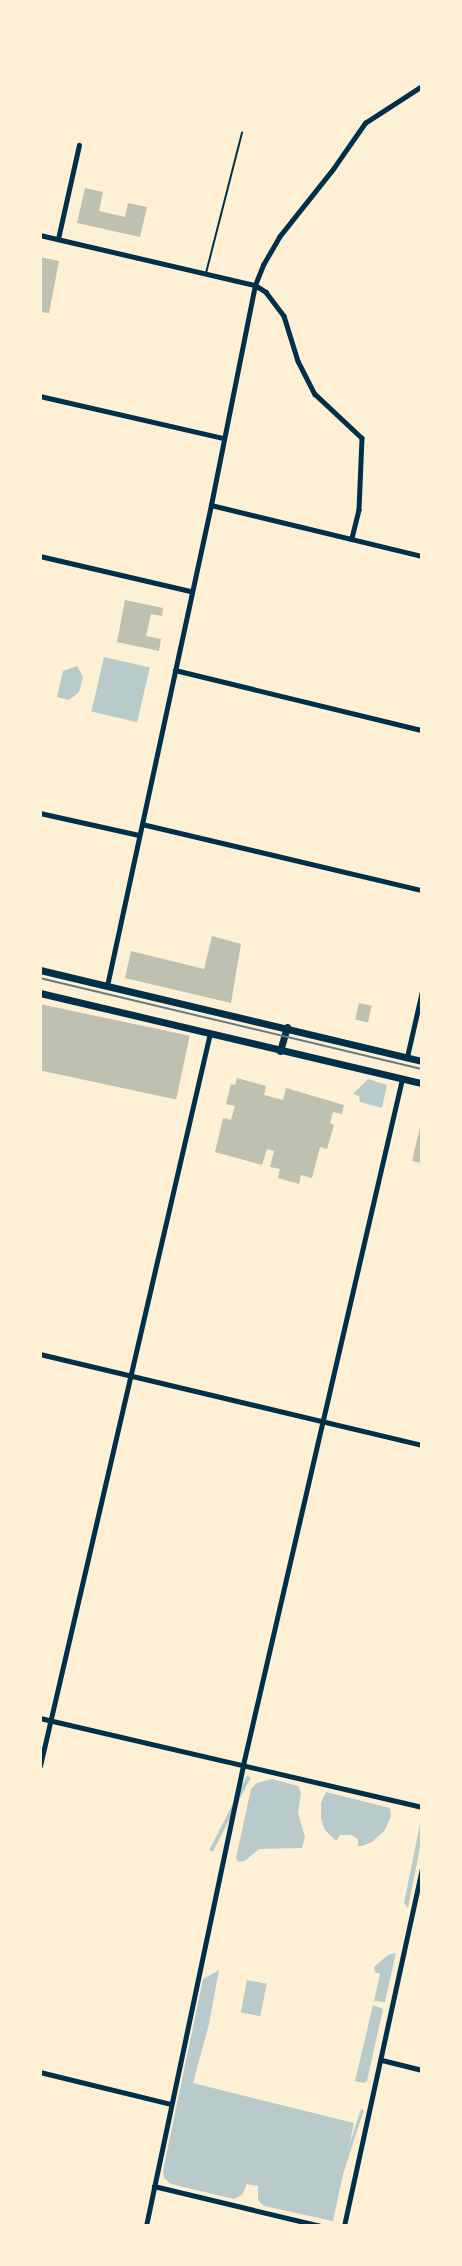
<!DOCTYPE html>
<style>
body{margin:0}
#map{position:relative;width:462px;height:2266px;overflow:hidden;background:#fdf0d5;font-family:Signika,sans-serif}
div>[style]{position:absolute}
.green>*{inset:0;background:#b9caca;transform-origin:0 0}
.building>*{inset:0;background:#bec0b2;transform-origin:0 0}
.service>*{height:2px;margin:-1px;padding:0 1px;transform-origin:1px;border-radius:1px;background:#003049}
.minor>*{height:4.5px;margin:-2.25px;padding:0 2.25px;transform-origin:2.25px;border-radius:2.25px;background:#003049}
.secondary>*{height:7px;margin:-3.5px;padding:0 3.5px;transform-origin:3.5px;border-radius:3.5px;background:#003049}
.tram>*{height:1.5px;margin:-0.75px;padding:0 0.75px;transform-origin:0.75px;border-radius:0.75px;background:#657d81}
span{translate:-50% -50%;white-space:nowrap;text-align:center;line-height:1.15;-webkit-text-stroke:6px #fdf0d5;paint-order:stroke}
.frame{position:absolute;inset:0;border:42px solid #fdf0d5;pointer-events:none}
</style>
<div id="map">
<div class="green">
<div style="left:104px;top:657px;width:47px;height:56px;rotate:13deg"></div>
<div style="clip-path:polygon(77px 666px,83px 677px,79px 692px,69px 700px,57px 697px,63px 671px)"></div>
<div style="clip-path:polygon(368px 1079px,387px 1085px,382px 1108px,360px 1102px,359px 1096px,353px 1094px)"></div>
<div style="left:247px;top:1776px;width:4px;height:83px;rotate:27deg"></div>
<div style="clip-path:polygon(272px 1779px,298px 1786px,301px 1793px,298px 1813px,305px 1837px,302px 1848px,259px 1849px,245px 1861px,238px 1862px,236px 1858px,251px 1789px,257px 1783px)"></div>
<div style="clip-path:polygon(326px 1792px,390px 1808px,391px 1816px,385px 1830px,372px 1842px,362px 1846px,358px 1846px,358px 1839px,351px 1835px,340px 1835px,336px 1841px,325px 1830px,321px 1819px,321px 1803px)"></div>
<div style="clip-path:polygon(421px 1819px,421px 1842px,408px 1908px,404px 1903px)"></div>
<div style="clip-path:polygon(396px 1953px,385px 2002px,374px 2001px,380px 1974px,375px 1972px,374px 1967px,388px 1955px)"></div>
<div style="clip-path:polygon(219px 1970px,209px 2024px,193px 2083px,354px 2123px,333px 2221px,264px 2206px,258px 2200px,258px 2186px,247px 2184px,242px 2195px,234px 2199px,171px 2184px,164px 2178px,163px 2171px,203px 1979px)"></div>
<div style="left:247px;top:1980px;width:20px;height:33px;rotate:11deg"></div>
<div style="clip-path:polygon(373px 2005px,383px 2009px,367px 2081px,364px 2083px,355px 2081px)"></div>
<div style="left:361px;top:2109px;width:3px;height:108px;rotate:18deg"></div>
</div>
<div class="building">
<div style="clip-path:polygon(85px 188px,103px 192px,99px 211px,125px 217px,128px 203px,147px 207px,140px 237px,77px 223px)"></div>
<div style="clip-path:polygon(40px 257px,59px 261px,49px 313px,40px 312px)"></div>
<div style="clip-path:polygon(125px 600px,163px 608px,162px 616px,151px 614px,146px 636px,161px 639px,159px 651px,117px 642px)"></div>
<div style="clip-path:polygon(212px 936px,241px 944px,231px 1003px,125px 978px,131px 951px,204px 969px)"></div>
<div style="left:359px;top:1003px;width:13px;height:17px;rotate:13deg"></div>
<div style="left:40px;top:1004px;width:153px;height:65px;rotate:12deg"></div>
<div style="clip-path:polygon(237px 1078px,266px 1086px,264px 1095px,283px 1100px,286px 1088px,344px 1105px,342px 1114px,333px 1112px,330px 1123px,334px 1125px,327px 1149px,320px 1147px,312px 1178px,301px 1175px,299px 1184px,278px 1178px,280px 1169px,270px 1167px,274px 1151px,267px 1149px,262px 1165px,215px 1152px,223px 1118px,231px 1120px,235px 1106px,226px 1104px,231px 1084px,235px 1085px)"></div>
<div style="clip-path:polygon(421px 1123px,422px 1123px,421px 1163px,412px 1161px)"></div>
</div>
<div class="service">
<div style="left:206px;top:273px;width:145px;rotate:-75.6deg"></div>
</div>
<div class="minor">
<div style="left:40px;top:235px;width:221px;rotate:13.1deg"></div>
<div style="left:255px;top:285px;width:13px;rotate:32deg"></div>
<div style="left:266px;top:292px;width:30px;rotate:53deg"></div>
<div style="left:284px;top:316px;width:47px;rotate:72.7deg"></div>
<div style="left:298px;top:361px;width:37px;rotate:63deg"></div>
<div style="left:315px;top:394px;width:64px;rotate:43.1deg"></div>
<div style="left:362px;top:438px;width:72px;rotate:92.4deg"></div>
<div style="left:359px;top:510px;width:30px;rotate:104deg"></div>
<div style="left:58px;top:239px;width:96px;rotate:-77.4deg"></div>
<div style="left:40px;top:396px;width:188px;rotate:12.9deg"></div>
<div style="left:211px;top:505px;width:217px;rotate:13.6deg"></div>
<div style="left:40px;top:556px;width:155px;rotate:13.1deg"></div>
<div style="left:175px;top:670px;width:254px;rotate:13.7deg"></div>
<div style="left:40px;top:813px;width:101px;rotate:12.5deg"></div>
<div style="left:142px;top:824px;width:288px;rotate:13.3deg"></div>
<div style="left:107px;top:986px;width:492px;rotate:-77.8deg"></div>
<div style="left:211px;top:505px;width:224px;rotate:-78.7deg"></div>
<div style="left:255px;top:285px;width:22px;rotate:-68deg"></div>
<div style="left:263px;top:265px;width:32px;rotate:-60deg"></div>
<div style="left:279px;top:237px;width:87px;rotate:-51.5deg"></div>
<div style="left:333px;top:169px;width:56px;rotate:-55.2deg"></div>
<div style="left:365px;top:123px;width:68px;rotate:-33deg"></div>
<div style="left:407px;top:1057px;width:68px;rotate:-77.2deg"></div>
<div style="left:40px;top:1354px;width:393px;rotate:13.4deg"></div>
<div style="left:40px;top:1718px;width:392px;rotate:13.1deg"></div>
<div style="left:40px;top:1766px;width:752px;rotate:-76.94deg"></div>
<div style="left:382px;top:2060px;width:41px;rotate:14deg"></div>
<div style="left:40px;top:2072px;width:135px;rotate:13.7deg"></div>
<div style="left:154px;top:2186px;width:171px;rotate:13.5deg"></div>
<div style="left:146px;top:2226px;width:471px;rotate:-78.1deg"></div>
<div style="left:243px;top:1765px;width:704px;rotate:-76.95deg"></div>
<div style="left:344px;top:2226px;width:365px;rotate:-77.7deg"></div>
</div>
<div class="secondary">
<div style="left:40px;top:970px;width:393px;rotate:13.4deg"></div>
<div style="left:40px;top:993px;width:392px;rotate:13.3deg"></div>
<div style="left:280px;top:1051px;width:25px;rotate:-74deg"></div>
</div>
<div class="tram">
<div style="left:40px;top:978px;width:393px;rotate:13.4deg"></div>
</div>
<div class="frame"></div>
</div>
